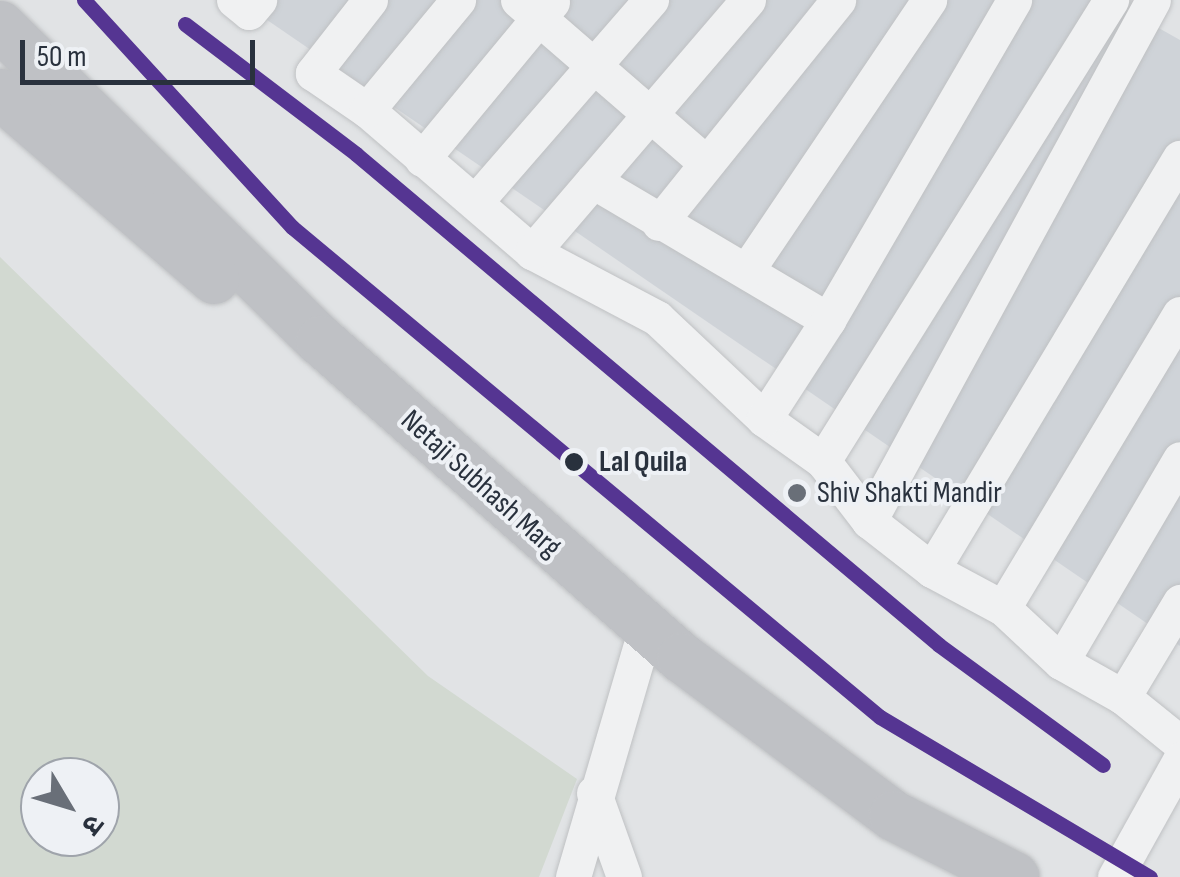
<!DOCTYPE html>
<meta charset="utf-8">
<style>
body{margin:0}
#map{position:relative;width:1180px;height:877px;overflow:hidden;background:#e1e3e5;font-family:"Sofia Sans Condensed","Noto Sans Devanagari",sans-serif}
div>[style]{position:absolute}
.built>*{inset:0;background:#cfd3d8}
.green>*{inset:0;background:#d2d9d1}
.roads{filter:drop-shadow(0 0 2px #bfc1c3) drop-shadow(0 0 2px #bfc1c3)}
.street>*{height:35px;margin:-17.5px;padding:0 17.5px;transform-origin:17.5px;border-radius:17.5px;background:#f0f1f2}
.secondary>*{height:50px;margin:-25px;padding:0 25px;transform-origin:25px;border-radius:25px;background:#bfc1c5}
.metro-1>*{height:15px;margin:-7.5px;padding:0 7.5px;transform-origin:7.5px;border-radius:7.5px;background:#553592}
.dots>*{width:28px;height:28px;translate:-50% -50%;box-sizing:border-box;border:5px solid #eef1f5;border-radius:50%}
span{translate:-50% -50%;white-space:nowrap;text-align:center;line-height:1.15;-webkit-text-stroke:8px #eef1f5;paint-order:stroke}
.stop-label{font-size:30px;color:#29313d;font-weight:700}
.left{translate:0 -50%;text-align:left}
.street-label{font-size:30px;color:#29313d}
.poi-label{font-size:30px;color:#29313d}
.north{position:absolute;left:20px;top:757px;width:100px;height:100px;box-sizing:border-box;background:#eef1f5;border:2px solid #9fa4ab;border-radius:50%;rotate:128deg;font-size:28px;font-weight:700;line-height:40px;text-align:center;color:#29313d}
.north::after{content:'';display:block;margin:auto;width:35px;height:45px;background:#696f78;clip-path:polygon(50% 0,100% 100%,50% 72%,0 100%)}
.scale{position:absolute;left:20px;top:40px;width:235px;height:45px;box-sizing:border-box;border:5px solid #29313d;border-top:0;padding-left:12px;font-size:30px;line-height:35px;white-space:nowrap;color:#29313d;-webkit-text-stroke:8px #eef1f5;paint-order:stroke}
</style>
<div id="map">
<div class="built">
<div style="clip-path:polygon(238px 0,1109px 0,1180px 40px,1180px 646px)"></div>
</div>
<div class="green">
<div style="clip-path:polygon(evenodd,0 257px,428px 676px,577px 779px,539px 877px,0 877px,0 257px,40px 777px,100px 777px,100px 837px,40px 837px,40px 777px)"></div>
</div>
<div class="roads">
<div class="street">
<div style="left:234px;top:0;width:19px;rotate:39deg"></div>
<div style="left:249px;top:12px;width:16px;rotate:-50deg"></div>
<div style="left:370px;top:0;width:93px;rotate:128deg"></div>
<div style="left:313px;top:73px;width:65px;rotate:34.4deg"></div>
<div style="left:367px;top:110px;width:218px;rotate:40.7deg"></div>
<div style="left:532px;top:252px;width:141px;rotate:27.8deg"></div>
<div style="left:657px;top:318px;width:147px;rotate:43.3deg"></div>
<div style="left:764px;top:419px;width:72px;rotate:35.4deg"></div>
<div style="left:823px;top:461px;width:76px;rotate:52.5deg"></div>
<div style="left:869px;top:521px;width:80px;rotate:37.9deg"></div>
<div style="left:932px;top:570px;width:81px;rotate:28.2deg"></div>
<div style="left:1003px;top:608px;width:79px;rotate:43deg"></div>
<div style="left:1061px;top:662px;width:71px;rotate:29.4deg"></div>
<div style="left:1123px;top:697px;width:73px;rotate:38.9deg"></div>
<div style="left:518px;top:0;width:247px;rotate:40.9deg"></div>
<div style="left:367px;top:110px;width:143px;rotate:-50.4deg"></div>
<div style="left:422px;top:159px;width:204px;rotate:-50.4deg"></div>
<div style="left:593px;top:181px;width:273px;rotate:30.6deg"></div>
<div style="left:476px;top:201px;width:267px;rotate:-49deg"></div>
<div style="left:659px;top:223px;width:286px;rotate:-51.2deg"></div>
<div style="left:532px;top:252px;width:332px;rotate:-49.4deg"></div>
<div style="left:747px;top:270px;width:326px;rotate:-56deg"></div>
<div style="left:764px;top:419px;width:118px;rotate:-57.1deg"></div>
<div style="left:828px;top:320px;width:370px;rotate:-59.8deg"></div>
<div style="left:823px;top:461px;width:544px;rotate:-58.01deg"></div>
<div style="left:869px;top:521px;width:593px;rotate:-61.4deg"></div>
<div style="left:932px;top:570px;width:481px;rotate:-59deg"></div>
<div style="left:1003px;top:608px;width:343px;rotate:-59deg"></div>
<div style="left:1061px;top:662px;width:235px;rotate:-59.6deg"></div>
<div style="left:1123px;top:697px;width:111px;rotate:-59deg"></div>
<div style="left:594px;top:793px;width:89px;rotate:70.3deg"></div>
<div style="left:573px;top:877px;width:239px;rotate:-73.7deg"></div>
<div style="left:1115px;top:877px;width:134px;rotate:-60.9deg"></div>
</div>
<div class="secondary">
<div style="left:0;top:26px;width:450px;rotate:44.5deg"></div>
<div style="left:321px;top:341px;width:480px;rotate:41.3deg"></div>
<div style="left:682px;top:658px;width:264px;rotate:36.7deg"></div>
<div style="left:894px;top:816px;width:135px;rotate:26.9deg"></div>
<div style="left:0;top:94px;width:283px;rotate:40.8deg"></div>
</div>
</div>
<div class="metro-1">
<div style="left:84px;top:0;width:308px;rotate:47.5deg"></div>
<div style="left:292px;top:227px;width:765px;rotate:39.81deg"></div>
<div style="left:880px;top:717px;width:314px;rotate:30.7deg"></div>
<div style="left:185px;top:24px;width:215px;rotate:37.2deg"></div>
<div style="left:356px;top:154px;width:762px;rotate:40.1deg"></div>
<div style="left:939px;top:645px;width:203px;rotate:36.2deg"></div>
</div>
<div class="dots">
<div style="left:574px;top:462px;background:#29313d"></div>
<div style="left:797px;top:493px;background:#696f78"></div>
</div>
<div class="stop-label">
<span class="left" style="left:599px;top:462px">Lal Quila</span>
</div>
<div class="street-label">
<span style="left:481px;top:484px;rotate:42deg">Netaji Subhash Marg</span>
</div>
<div class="poi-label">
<span class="left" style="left:817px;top:493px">Shiv Shakti Mandir</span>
</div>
<div class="north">उ</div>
<div class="scale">50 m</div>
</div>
